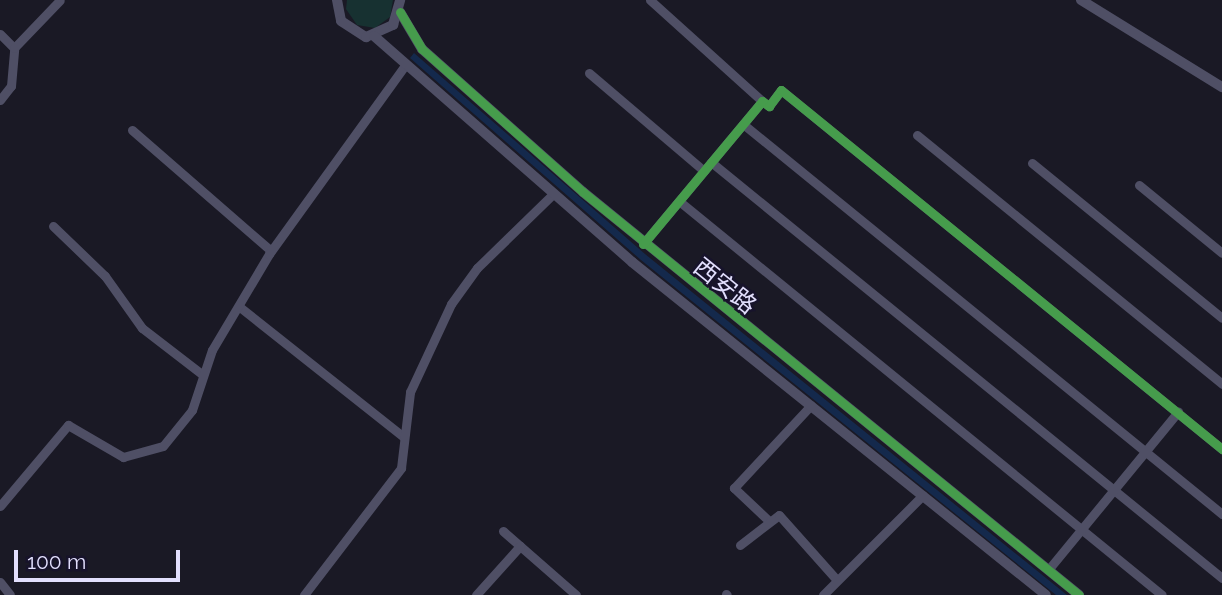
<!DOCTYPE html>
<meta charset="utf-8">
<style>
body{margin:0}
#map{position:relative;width:1222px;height:595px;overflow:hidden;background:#1a1925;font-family:Raleway,"Noto Sans SC",sans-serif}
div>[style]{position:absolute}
.green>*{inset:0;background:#173131}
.water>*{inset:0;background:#14294c}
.minor>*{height:9px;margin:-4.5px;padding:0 4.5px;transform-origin:4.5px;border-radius:4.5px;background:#4f4f65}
.tertiary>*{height:10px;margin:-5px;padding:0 5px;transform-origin:5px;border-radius:5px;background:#4f4f65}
.cycleway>*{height:9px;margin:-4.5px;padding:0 4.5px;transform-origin:4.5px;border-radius:4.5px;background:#469c4c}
span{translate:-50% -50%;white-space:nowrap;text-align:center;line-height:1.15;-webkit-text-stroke:5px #17132b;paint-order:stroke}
.street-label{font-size:24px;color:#e2dffd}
.scale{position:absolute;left:14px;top:550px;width:166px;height:32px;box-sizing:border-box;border:4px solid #e2dffd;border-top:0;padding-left:9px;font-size:21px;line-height:24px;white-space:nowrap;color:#e2dffd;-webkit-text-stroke:5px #17132b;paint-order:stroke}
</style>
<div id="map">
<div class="green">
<div style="clip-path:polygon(393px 0,390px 17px,375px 28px,357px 25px,346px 9px,347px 0)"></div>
</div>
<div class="water">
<div style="clip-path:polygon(414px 53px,645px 254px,1067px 595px,1056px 595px,641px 260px,410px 58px)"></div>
</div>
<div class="minor">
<div style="left:650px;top:0;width:151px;rotate:42deg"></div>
<div style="left:0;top:34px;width:20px;rotate:45deg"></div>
<div style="left:589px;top:73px;width:151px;rotate:40.4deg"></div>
<div style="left:0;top:100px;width:18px;rotate:-52deg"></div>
<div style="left:11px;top:86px;width:38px;rotate:-85deg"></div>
<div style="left:14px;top:48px;width:66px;rotate:-46.2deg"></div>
<div style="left:743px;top:124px;width:618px;rotate:39.15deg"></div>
<div style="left:132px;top:130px;width:184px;rotate:41deg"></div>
<div style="left:917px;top:135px;width:394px;rotate:39.2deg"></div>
<div style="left:711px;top:162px;width:659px;rotate:39.15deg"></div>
<div style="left:1032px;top:163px;width:245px;rotate:39.2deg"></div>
<div style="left:1139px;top:185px;width:107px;rotate:39.3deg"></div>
<div style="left:679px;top:201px;width:623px;rotate:39.21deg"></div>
<div style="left:53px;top:226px;width:72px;rotate:43.9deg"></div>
<div style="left:105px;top:276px;width:64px;rotate:54.6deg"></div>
<div style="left:142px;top:328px;width:77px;rotate:37.6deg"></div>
<div style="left:643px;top:244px;width:186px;rotate:-50.2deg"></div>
<div style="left:762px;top:101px;width:9px;rotate:36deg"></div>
<div style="left:769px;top:106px;width:20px;rotate:-53deg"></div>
<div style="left:781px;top:90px;width:569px;rotate:39.15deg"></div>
<div style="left:241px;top:308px;width:208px;rotate:38.4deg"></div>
<div style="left:0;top:506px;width:106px;rotate:-50deg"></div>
<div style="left:68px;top:425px;width:64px;rotate:30.2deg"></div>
<div style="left:123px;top:457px;width:41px;rotate:-15.4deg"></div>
<div style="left:163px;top:446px;width:46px;rotate:-51.1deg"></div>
<div style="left:192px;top:410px;width:63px;rotate:-71.6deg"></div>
<div style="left:212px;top:350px;width:112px;rotate:-59.3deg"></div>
<div style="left:269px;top:254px;width:234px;rotate:-54.2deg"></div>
<div style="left:768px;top:520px;width:47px;rotate:-136.7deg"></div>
<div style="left:734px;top:488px;width:113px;rotate:-47.1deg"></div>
<div style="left:503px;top:531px;width:97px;rotate:41.2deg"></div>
<div style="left:740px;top:545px;width:49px;rotate:-37.6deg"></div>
<div style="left:779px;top:515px;width:87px;rotate:48.3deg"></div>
<div style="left:1048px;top:570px;width:205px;rotate:-50.6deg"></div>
<div style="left:0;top:582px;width:16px;rotate:52deg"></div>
<div style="left:726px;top:594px;width:1px;rotate:45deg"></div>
<div style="left:304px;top:595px;width:160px;rotate:-52.6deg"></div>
<div style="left:401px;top:468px;width:77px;rotate:-83.2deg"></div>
<div style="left:410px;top:392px;width:97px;rotate:-65deg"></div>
<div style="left:451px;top:304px;width:44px;rotate:-54.2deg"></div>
<div style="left:477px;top:268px;width:106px;rotate:-44.2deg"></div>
<div style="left:476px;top:595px;width:66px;rotate:-48.1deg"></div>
<div style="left:823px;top:595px;width:141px;rotate:-45deg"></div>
</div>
<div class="tertiary">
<div style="left:337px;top:0;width:21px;rotate:79deg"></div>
<div style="left:341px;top:21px;width:30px;rotate:33deg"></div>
<div style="left:366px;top:37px;width:30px;rotate:-24deg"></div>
<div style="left:393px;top:25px;width:26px;rotate:-74deg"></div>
<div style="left:1081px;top:0;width:166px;rotate:31.7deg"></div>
<div style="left:400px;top:12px;width:43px;rotate:59.3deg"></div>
<div style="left:422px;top:49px;width:215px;rotate:41.6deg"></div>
<div style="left:583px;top:192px;width:639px;rotate:39.09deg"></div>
<div style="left:374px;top:36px;width:343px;rotate:41.2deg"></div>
<div style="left:632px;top:262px;width:531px;rotate:38.81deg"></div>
</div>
<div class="cycleway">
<div style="left:400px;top:12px;width:43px;rotate:59.3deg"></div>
<div style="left:422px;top:49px;width:215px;rotate:41.6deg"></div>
<div style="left:583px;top:192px;width:639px;rotate:39.09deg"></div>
<div style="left:643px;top:244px;width:186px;rotate:-50.2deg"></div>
<div style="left:762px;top:101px;width:9px;rotate:36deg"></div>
<div style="left:769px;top:106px;width:20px;rotate:-53deg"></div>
<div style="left:781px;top:90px;width:569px;rotate:39.15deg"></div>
</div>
<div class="street-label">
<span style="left:725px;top:286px;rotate:39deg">西安路</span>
</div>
<div class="scale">100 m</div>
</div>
